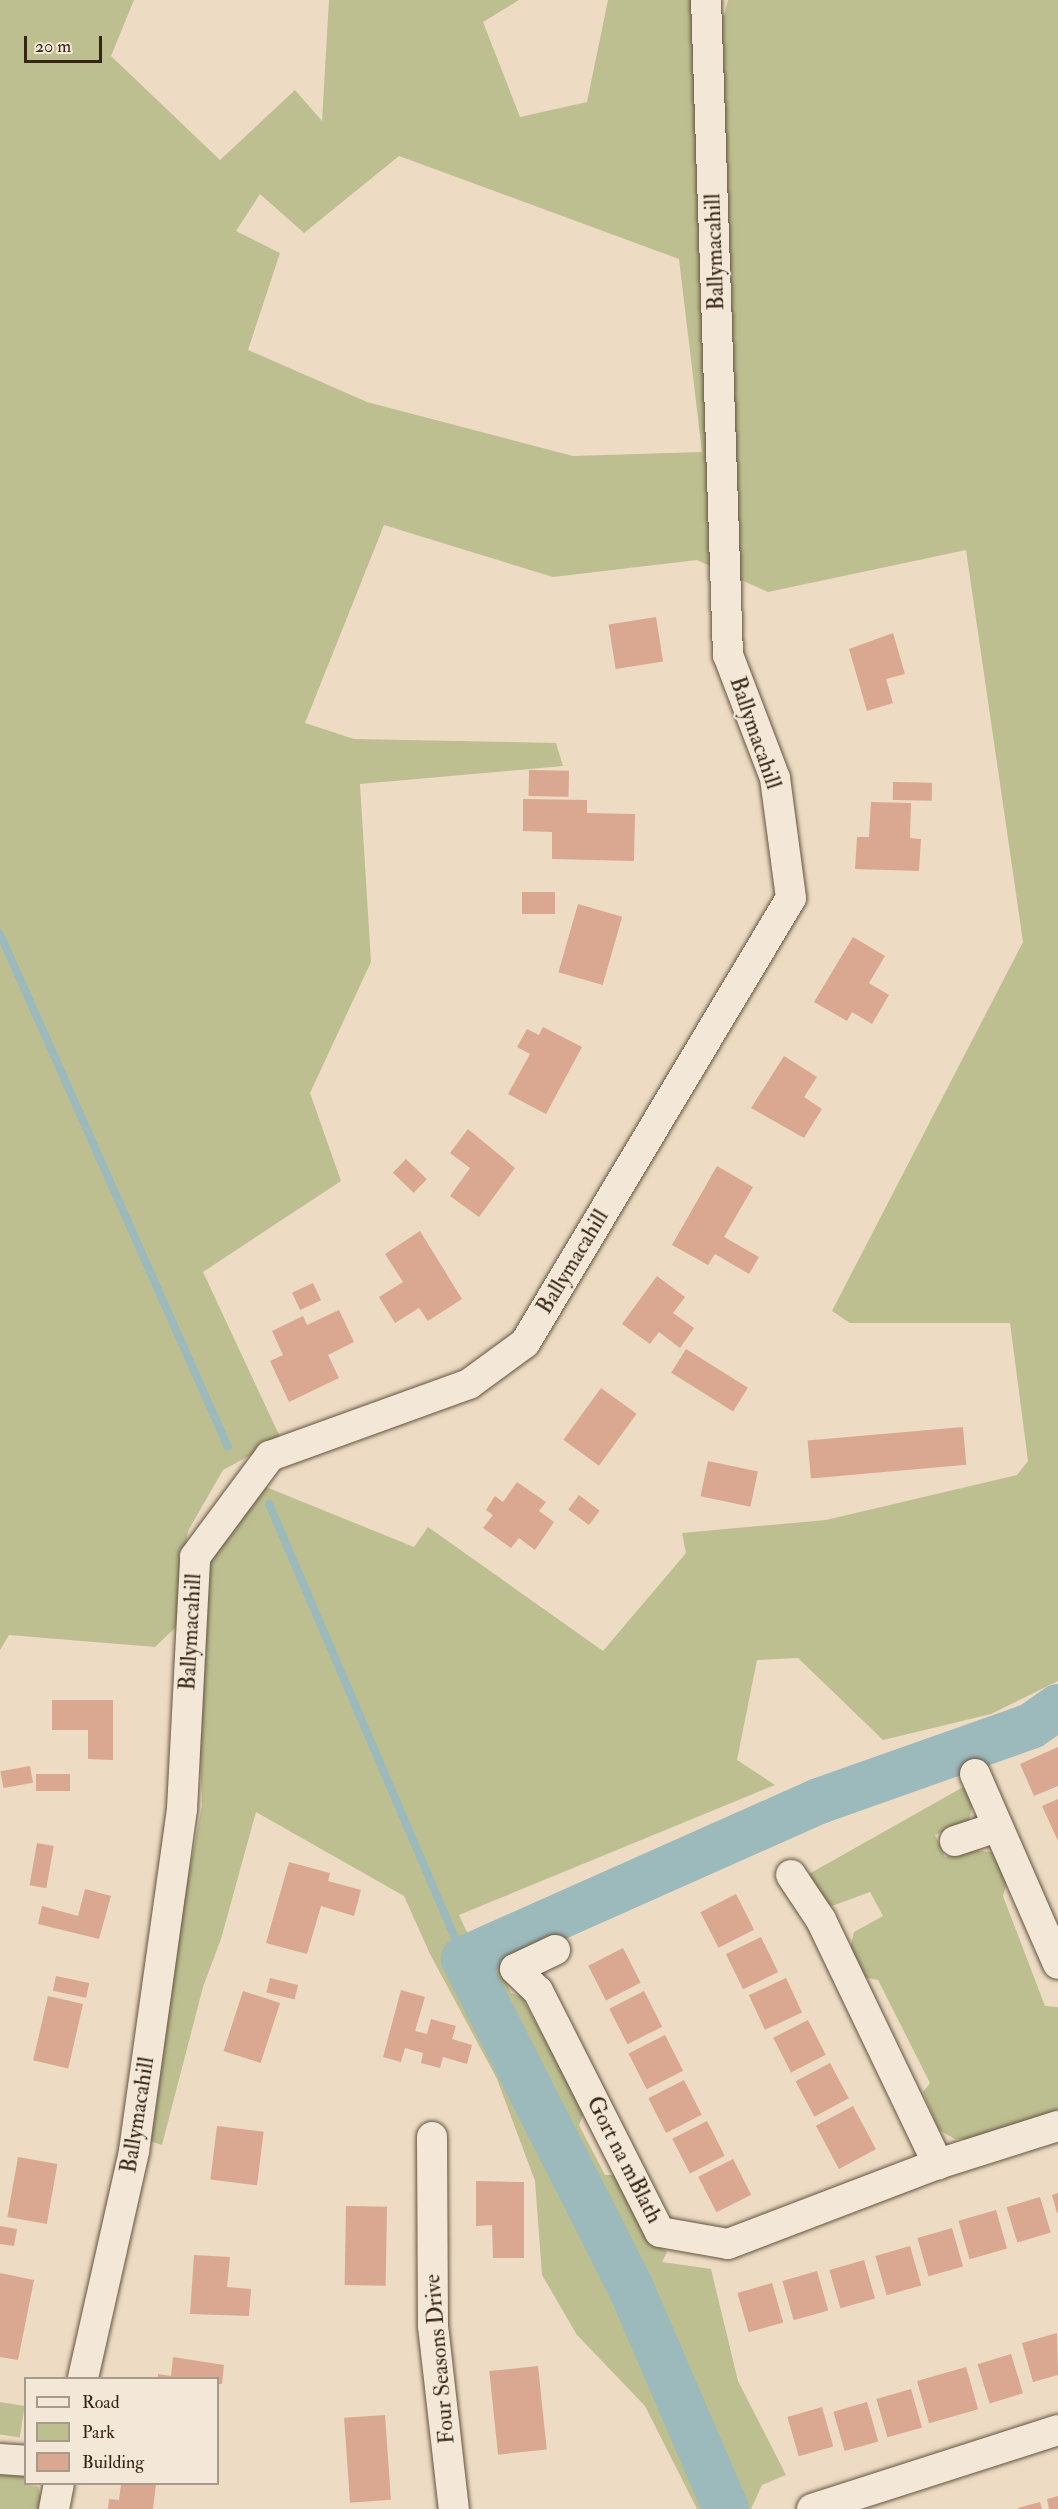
<!DOCTYPE html>
<style>
body{margin:0}
#map{position:relative;width:1058px;height:2509px;overflow:hidden;background:#eddcc3;font-family:"IM FELL Double Pica",serif}
div>[style]{position:absolute}
.green>*{inset:0;background:#bdbf90;transform-origin:0 0}
.stream>*{height:8px;margin:-4px;padding:0 4px;transform-origin:4px;border-radius:4px;background:#9cb9bc}
.river>*{height:46px;margin:-23px;padding:0 23px;transform-origin:23px;border-radius:23px;background:#9cb9bc}
.building>*{inset:0;background:#daa790;transform-origin:0 0}
.roads{filter:drop-shadow(0 0 2px #645340) drop-shadow(0 0 2px #645340)}
.minor>*{height:30px;margin:-15px;padding:0 15px;transform-origin:15px;border-radius:15px;background:#f3e8d8}
span{translate:-50% -50%;white-space:nowrap;text-align:center;line-height:1.15;-webkit-text-stroke:4.5px #f3e8d8;paint-order:stroke}
.street-label{font-size:22px;color:#372514}
.legend{position:absolute;left:24px;top:2377px;width:195px;height:108px;box-sizing:border-box;background:#f3e8d8;border:2px solid #a89a8a;margin:0;padding:8px 10px;list-style:none;font-size:18px;color:#372514}
.legend li{display:flex;align-items:center;gap:12px;height:30px}
.legend b{width:30px;border:2px solid #a89a8a}
.scale{position:absolute;left:24px;top:36px;width:78px;height:27px;box-sizing:border-box;border:3px solid #372514;border-top:0;padding-left:8px;font-size:18px;line-height:21px;white-space:nowrap;color:#372514;-webkit-text-stroke:4px #f3e8d8;paint-order:stroke}
</style>
<div id="map">
<div class="green">
<div style="clip-path:polygon(evenodd,0 0,134px 0,111px 56px,220px 160px,295px 90px,322px 121px,329px 0,519px 0,483px 22px,520px 117px,587px 102px,608px 0,711px 0,724px 16px,728px 0,1058px 0,1058px 1681px,991px 1714px,883px 1740px,798px 1658px,757px 1660px,737px 1760px,775px 1785px,459px 1915px,692px 2420px,486px 1962px,566px 1927px,567px 1933px,500px 1967px,511px 1993px,522px 1997px,584px 2113px,579px 2125px,605px 2175px,618px 2175px,646px 2235px,667px 2252px,662px 2262px,711px 2269px,738px 2381px,786px 2475px,762px 2485px,751px 2509px,697px 2509px,645px 2406px,577px 2335px,542px 2275px,535px 2181px,497px 2079px,430px 1954px,404px 1896px,256px 1812px,221px 1939px,203px 1987px,162px 2145px,150px 2141px,167px 1989px,202px 1805px,197px 1673px,212px 1552px,266px 1487px,414px 1547px,428px 1527px,603px 1651px,686px 1553px,682px 1533px,826px 1520px,1017px 1475px,1028px 1461px,1010px 1323px,850px 1323px,832px 1311px,1023px 942px,966px 550px,768px 592px,697px 560px,553px 577px,384px 525px,305px 723px,354px 739px,556px 743px,563px 766px,360px 784px,371px 962px,310px 1093px,341px 1181px,203px 1272px,281px 1439px,223px 1470px,188px 1531px,176px 1627px,155px 1647px,9px 1635px,0 1650px,0 0,399px 156px,679px 259px,702px 452px,573px 456px,367px 402px,248px 350px,280px 253px,236px 231px,260px 194px,304px 233px,399px 156px)"></div>
<div style="clip-path:polygon(965px 1786px,974px 1799px,969px 1821px,935px 1835px,945px 1857px,972px 1850px,991px 1852px,1008px 1879px,1003px 1896px,1045px 2006px,1058px 2007px,1058px 2112px,971px 2139px,955px 2139px,939px 2130px,923px 2092px,930px 2083px,878px 1980px,863px 1977px,849px 1952px,854px 1932px,883px 1916px,870px 1892px,832px 1906px,818px 1899px,809px 1874px)"></div>
<div style="left:0;top:2402px;width:25px;height:32px;rotate:9deg"></div>
<div style="clip-path:polygon(0 2472px,14px 2472px,25px 2477px,26px 2484px,38px 2486px,43px 2509px,0 2509px)"></div>
</div>
<div class="stream">
<div style="left:0;top:934px;width:561px;rotate:66.04deg"></div>
<div style="left:269px;top:1504px;width:495px;rotate:66.8deg"></div>
</div>
<div class="river">
<div style="left:726px;top:2509px;width:241px;rotate:-113.3deg"></div>
<div style="left:631px;top:2288px;width:369px;rotate:-116.9deg"></div>
<div style="left:464px;top:1959px;width:389px;rotate:-24deg"></div>
<div style="left:819px;top:1801px;width:225px;rotate:-19.5deg"></div>
<div style="left:1031px;top:1726px;width:33px;rotate:-35deg"></div>
</div>
<div class="building">
<div style="left:656px;top:617px;width:45px;height:48px;rotate:81deg"></div>
<div style="clip-path:polygon(893px 633px,905px 674px,886px 679px,893px 703px,867px 711px,849px 649px)"></div>
<div style="left:529px;top:770px;width:40px;height:26px;rotate:1deg"></div>
<div style="left:893px;top:782px;width:39px;height:18px;rotate:1deg"></div>
<div style="clip-path:polygon(523px 799px,587px 800px,587px 813px,635px 814px,634px 861px,552px 859px,552px 832px,523px 831px)"></div>
<div style="clip-path:polygon(871px 802px,911px 803px,910px 838px,921px 839px,919px 871px,855px 869px,857px 837px,869px 837px)"></div>
<div style="left:522px;top:892px;width:33px;height:22px"></div>
<div style="left:578px;top:904px;width:46px;height:71px;rotate:16deg"></div>
<div style="clip-path:polygon(853px 937px,885px 956px,869px 983px,889px 995px,872px 1024px,852px 1012px,847px 1021px,814px 1002px)"></div>
<div style="clip-path:polygon(543px 1027px,582px 1047px,546px 1114px,508px 1094px,530px 1054px,517px 1047px,527px 1029px,539px 1035px)"></div>
<div style="clip-path:polygon(784px 1056px,817px 1077px,804px 1097px,822px 1109px,804px 1138px,751px 1108px)"></div>
<div style="clip-path:polygon(468px 1129px,515px 1168px,479px 1217px,450px 1196px,470px 1168px,450px 1153px)"></div>
<div style="left:406px;top:1159px;width:29px;height:19px;rotate:44deg"></div>
<div style="clip-path:polygon(717px 1166px,753px 1187px,724px 1237px,759px 1257px,749px 1274px,715px 1254px,708px 1265px,672px 1245px)"></div>
<div style="clip-path:polygon(420px 1231px,462px 1299px,428px 1321px,419px 1308px,395px 1323px,379px 1297px,403px 1282px,385px 1254px)"></div>
<div style="clip-path:polygon(657px 1276px,685px 1297px,673px 1313px,694px 1328px,680px 1348px,659px 1332px,650px 1344px,622px 1324px)"></div>
<div style="left:313px;top:1283px;width:19px;height:23px;rotate:65deg"></div>
<div style="clip-path:polygon(339px 1310px,354px 1342px,328px 1355px,339px 1378px,289px 1402px,270px 1361px,283px 1355px,272px 1331px,303px 1316px,307px 1325px)"></div>
<div style="left:686px;top:1349px;width:73px;height:28px;rotate:32deg"></div>
<div style="left:601px;top:1388px;width:44px;height:64px;rotate:36deg"></div>
<div style="left:963px;top:1427px;width:38px;height:156px;rotate:85deg"></div>
<div style="left:708px;top:1461px;width:51px;height:36px;rotate:12deg"></div>
<div style="clip-path:polygon(517px 1482px,546px 1502px,539px 1511px,554px 1522px,535px 1550px,519px 1538px,511px 1548px,483px 1528px,493px 1515px,486px 1510px,495px 1496px,503px 1502px)"></div>
<div style="left:579px;top:1495px;width:26px;height:18px;rotate:37deg"></div>
<div style="clip-path:polygon(52px 1700px,113px 1700px,113px 1760px,88px 1759px,88px 1730px,52px 1730px)"></div>
<div style="clip-path:polygon(1058px 1747px,1058px 1786px,1034px 1796px,1020px 1764px)"></div>
<div style="left:30px;top:1766px;width:17px;height:30px;rotate:80deg"></div>
<div style="left:70px;top:1774px;width:17px;height:34px;rotate:90deg"></div>
<div style="clip-path:polygon(1058px 1799px,1058px 1841px,1042px 1806px)"></div>
<div style="left:37px;top:1843px;width:17px;height:43px;rotate:10deg"></div>
<div style="clip-path:polygon(289px 1862px,330px 1873px,328px 1881px,361px 1890px,354px 1916px,321px 1906px,307px 1954px,266px 1943px)"></div>
<div style="clip-path:polygon(85px 1889px,111px 1896px,99px 1939px,38px 1924px,42px 1906px,78px 1916px)"></div>
<div style="left:736px;top:1894px;width:40px;height:40px;rotate:63deg"></div>
<div style="left:761px;top:1937px;width:39px;height:39px;rotate:64deg"></div>
<div style="left:623px;top:1948px;width:39px;height:39px;rotate:63deg"></div>
<div style="left:56px;top:1976px;width:34px;height:15px;rotate:12deg"></div>
<div style="left:270px;top:1978px;width:29px;height:15px;rotate:14deg"></div>
<div style="left:786px;top:1978px;width:38px;height:41px;rotate:65deg"></div>
<div style="clip-path:polygon(401px 1990px,425px 1997px,415px 2031px,427px 2034px,431px 2019px,456px 2026px,452px 2039px,472px 2045px,467px 2064px,443px 2057px,440px 2068px,421px 2063px,423px 2053px,405px 2048px,401px 2062px,383px 2057px)"></div>
<div style="left:243px;top:1991px;width:39px;height:63px;rotate:18deg"></div>
<div style="left:644px;top:1991px;width:40px;height:39px;rotate:63deg"></div>
<div style="left:48px;top:1996px;width:36px;height:66px;rotate:13deg"></div>
<div style="left:808px;top:2020px;width:39px;height:39px;rotate:63deg"></div>
<div style="left:665px;top:2035px;width:40px;height:41px;rotate:63deg"></div>
<div style="left:830px;top:2063px;width:40px;height:39px;rotate:62deg"></div>
<div style="left:684px;top:2080px;width:39px;height:40px;rotate:63deg"></div>
<div style="left:853px;top:2106px;width:49px;height:42px;rotate:62deg"></div>
<div style="left:707px;top:2121px;width:39px;height:39px;rotate:63deg"></div>
<div style="left:217px;top:2126px;width:47px;height:54px;rotate:7deg"></div>
<div style="left:18px;top:2157px;width:40px;height:61px;rotate:10deg"></div>
<div style="left:733px;top:2159px;width:40px;height:39px;rotate:63deg"></div>
<div style="clip-path:polygon(476px 2181px,524px 2182px,524px 2258px,493px 2258px,492px 2225px,476px 2226px)"></div>
<div style="clip-path:polygon(1058px 2193px,1058px 2213px,1057px 2213px,1052px 2195px)"></div>
<div style="left:1040px;top:2197px;width:37px;height:35px;rotate:73deg"></div>
<div style="left:346px;top:2206px;width:41px;height:79px;rotate:1deg"></div>
<div style="left:996px;top:2210px;width:40px;height:39px;rotate:74deg"></div>
<div style="clip-path:polygon(0 2226px,17px 2229px,14px 2246px,0 2244px)"></div>
<div style="left:952px;top:2228px;width:40px;height:36px;rotate:74deg"></div>
<div style="left:910px;top:2246px;width:41px;height:36px;rotate:74deg"></div>
<div style="clip-path:polygon(194px 2255px,230px 2257px,227px 2287px,251px 2289px,249px 2316px,190px 2314px)"></div>
<div style="left:864px;top:2260px;width:40px;height:36px;rotate:74deg"></div>
<div style="left:817px;top:2271px;width:41px;height:36px;rotate:74deg"></div>
<div style="clip-path:polygon(0 2273px,34px 2280px,18px 2360px,0 2357px)"></div>
<div style="left:772px;top:2283px;width:41px;height:36px;rotate:74deg"></div>
<div style="clip-path:polygon(1057px 2333px,1058px 2375px,1033px 2382px,1022px 2343px)"></div>
<div style="left:1011px;top:2354px;width:41px;height:35px;rotate:73deg"></div>
<div style="clip-path:polygon(173px 2357px,224px 2365px,222px 2384px,218px 2384px,218px 2378px,158px 2378px,158px 2374px,171px 2376px)"></div>
<div style="left:538px;top:2366px;width:84px;height:49px;rotate:84deg"></div>
<div style="left:966px;top:2367px;width:44px;height:51px;rotate:74deg"></div>
<div style="left:911px;top:2389px;width:40px;height:36px;rotate:74deg"></div>
<div style="left:867px;top:2402px;width:41px;height:35px;rotate:74deg"></div>
<div style="left:822px;top:2407px;width:41px;height:36px;rotate:74deg"></div>
<div style="left:385px;top:2415px;width:85px;height:41px;rotate:86deg"></div>
<div style="clip-path:polygon(121px 2484px,156px 2484px,153px 2509px,108px 2509px,109px 2499px,119px 2500px)"></div>
<div style="clip-path:polygon(1058px 2496px,1058px 2509px,1049px 2509px,1047px 2499px)"></div>
<div style="clip-path:polygon(1040px 2502px,1042px 2509px,1018px 2509px,1018px 2508px)"></div>
</div>
<div class="roads">
<div class="minor">
<div style="left:975px;top:1774px;width:207px;rotate:66.4deg"></div>
<div style="left:955px;top:1841px;width:44px;rotate:-18.4deg"></div>
<div style="left:791px;top:1875px;width:54px;rotate:56.3deg"></div>
<div style="left:821px;top:1920px;width:271px;rotate:64.4deg"></div>
<div style="left:555px;top:1950px;width:44px;rotate:154.6deg"></div>
<div style="left:515px;top:1969px;width:32px;rotate:44deg"></div>
<div style="left:538px;top:1991px;width:270px;rotate:63.2deg"></div>
<div style="left:660px;top:2232px;width:69px;rotate:10deg"></div>
<div style="left:728px;top:2244px;width:225px;rotate:-20.9deg"></div>
<div style="left:938px;top:2164px;width:126px;rotate:-17.6deg"></div>
<div style="left:432px;top:2137px;width:189px;rotate:89.7deg"></div>
<div style="left:433px;top:2326px;width:184px;rotate:83.5deg"></div>
<div style="left:83px;top:2378px;width:233px;rotate:-77.3deg"></div>
<div style="left:134px;top:2151px;width:345px;rotate:-82deg"></div>
<div style="left:182px;top:1809px;width:252px;rotate:-87deg"></div>
<div style="left:195px;top:1557px;width:126px;rotate:-53.4deg"></div>
<div style="left:270px;top:1456px;width:212px;rotate:-19.9deg"></div>
<div style="left:469px;top:1384px;width:69px;rotate:-36.2deg"></div>
<div style="left:525px;top:1343px;width:518px;rotate:-59.13deg"></div>
<div style="left:791px;top:898px;width:121px;rotate:-97.6deg"></div>
<div style="left:775px;top:778px;width:132px;rotate:-110.9deg"></div>
<div style="left:728px;top:655px;width:655px;rotate:-91.92deg"></div>
<div style="left:0;top:2459px;width:26px;rotate:4deg"></div>
<div style="left:54px;top:2509px;width:25px;rotate:-79deg"></div>
<div style="left:812px;top:2509px;width:258px;rotate:-17.8deg"></div>
</div>
</div>
<div class="street-label">
<span style="left:715px;top:252px;rotate:-92deg">Ballymacahill</span>
<span style="left:755px;top:733px;rotate:71deg">Ballymacahill</span>
<span style="left:573px;top:1262px;rotate:-59deg">Ballymacahill</span>
<span style="left:191px;top:1632px;rotate:-87deg">Ballymacahill</span>
<span style="left:138px;top:2115px;rotate:-81deg">Ballymacahill</span>
<span style="left:624px;top:2160px;rotate:63deg">Gort na mBlath</span>
<span style="left:440px;top:2359px;rotate:-95deg">Four Seasons Drive</span>
</div>
<ul class="legend">
<li><b style="height:8px;background:#f3e8d8"></b>Road</li>
<li><b style="height:16px;background:#bdbf90"></b>Park</li>
<li><b style="height:16px;background:#daa790"></b>Building</li>
</ul>
<div class="scale">20 m</div>
</div>
